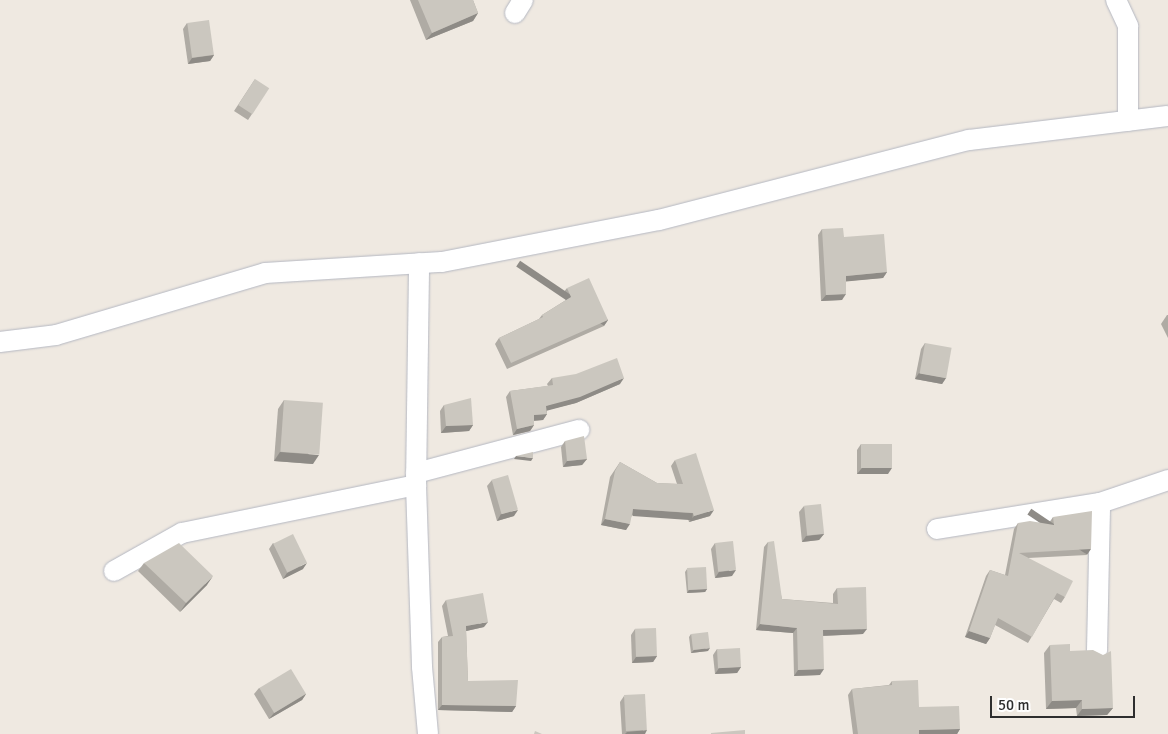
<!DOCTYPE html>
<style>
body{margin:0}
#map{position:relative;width:1168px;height:734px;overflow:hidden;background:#efe9e1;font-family:Signika,sans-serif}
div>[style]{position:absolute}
.roads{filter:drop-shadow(0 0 1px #b4b7c1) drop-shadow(0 0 1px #b4b7c1)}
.minor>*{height:20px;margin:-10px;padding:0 10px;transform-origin:10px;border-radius:10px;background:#fff}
.wall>*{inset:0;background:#afaba4}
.shaded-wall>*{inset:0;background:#8e8b86;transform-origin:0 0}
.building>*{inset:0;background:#cbc7bf;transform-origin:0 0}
span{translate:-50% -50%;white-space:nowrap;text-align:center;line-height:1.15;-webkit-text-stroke:4px #fff;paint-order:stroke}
.scale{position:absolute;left:990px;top:696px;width:145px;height:22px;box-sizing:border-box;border:2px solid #2e2e2e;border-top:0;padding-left:6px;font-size:15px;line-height:18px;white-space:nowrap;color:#2e2e2e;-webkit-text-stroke:4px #fff;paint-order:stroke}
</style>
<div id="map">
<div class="roads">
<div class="minor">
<div style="left:1116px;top:0;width:29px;rotate:65deg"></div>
<div style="left:1128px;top:26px;width:95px;rotate:90deg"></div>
<div style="left:515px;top:13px;width:15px;rotate:-58deg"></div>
<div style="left:0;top:342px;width:56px;rotate:-7.1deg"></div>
<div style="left:56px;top:335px;width:218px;rotate:-16.5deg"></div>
<div style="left:265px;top:273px;width:177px;rotate:-3.6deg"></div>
<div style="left:442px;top:262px;width:221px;rotate:-11deg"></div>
<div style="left:659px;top:220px;width:320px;rotate:-14.5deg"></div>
<div style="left:969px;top:140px;width:200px;rotate:-6.9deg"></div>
<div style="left:416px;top:473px;width:169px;rotate:-14.8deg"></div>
<div style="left:416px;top:485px;width:182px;rotate:88.1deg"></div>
<div style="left:422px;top:667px;width:67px;rotate:84.9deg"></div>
<div style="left:937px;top:529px;width:165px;rotate:-9.1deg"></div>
<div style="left:1100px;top:503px;width:72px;rotate:-18.7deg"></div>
<div style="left:114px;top:571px;width:78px;rotate:-29.2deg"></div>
<div style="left:182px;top:533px;width:239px;rotate:-11.6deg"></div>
<div style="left:416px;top:485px;width:222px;rotate:-89.2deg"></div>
<div style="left:1097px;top:651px;width:148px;rotate:-88.8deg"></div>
</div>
</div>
<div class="wall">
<div style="clip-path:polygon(410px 0,473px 0,478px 13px,473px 21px,426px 40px)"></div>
<div style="clip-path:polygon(187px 23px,214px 55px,210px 61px,188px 64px,183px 29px)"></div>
<div style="clip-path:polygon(255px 79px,252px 114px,248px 120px,234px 111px)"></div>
<div style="clip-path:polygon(822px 229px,844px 237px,887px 272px,883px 278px,846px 281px,842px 300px,821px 301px,818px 235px)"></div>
<div style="clip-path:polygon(567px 288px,608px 320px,604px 326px,507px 369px,495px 344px,499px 338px,539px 319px,542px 315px,566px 300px,563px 293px)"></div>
<div style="clip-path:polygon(1167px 315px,1168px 315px,1168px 338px,1161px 324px)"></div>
<div style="clip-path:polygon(925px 343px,946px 378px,942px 384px,915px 379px,921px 349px)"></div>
<div style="clip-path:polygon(552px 378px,620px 384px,576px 403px,547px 410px,547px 414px,543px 420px,534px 421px,534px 425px,530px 431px,513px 435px,506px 397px,510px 391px,548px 386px,547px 384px)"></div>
<div style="clip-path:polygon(284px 400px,313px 464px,274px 461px,278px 409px)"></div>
<div style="clip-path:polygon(444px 405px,473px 425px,469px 431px,441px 433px,440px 411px)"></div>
<div style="clip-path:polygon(565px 441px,587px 459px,582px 465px,563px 467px,561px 447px)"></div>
<div style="clip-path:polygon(861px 444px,888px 474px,857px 474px,857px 450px)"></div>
<div style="clip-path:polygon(675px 460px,710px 516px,689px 522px,688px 519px,632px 515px,626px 530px,601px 525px,610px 477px,620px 462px,657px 483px,677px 484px,671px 466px)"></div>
<div style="clip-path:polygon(492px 480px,514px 516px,497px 521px,487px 486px)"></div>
<div style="clip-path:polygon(804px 506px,824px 534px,819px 540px,802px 542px,799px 512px)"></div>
<div style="clip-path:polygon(1053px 517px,1087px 555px,1028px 558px,1065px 597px,1061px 603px,1054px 599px,1028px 643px,995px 625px,990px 638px,986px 644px,965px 637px,986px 576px,990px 570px,1005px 575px,1014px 529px,1018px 523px,1049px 524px,1049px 523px)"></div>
<div style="clip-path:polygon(768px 542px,782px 599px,833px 603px,833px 594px,837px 588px,863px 634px,823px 636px,820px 675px,794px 676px,793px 633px,756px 630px,764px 547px)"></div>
<div style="clip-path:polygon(273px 543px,303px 569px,283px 579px,269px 549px)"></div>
<div style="clip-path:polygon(715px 543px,732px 576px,715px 578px,711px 549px)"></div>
<div style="clip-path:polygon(144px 563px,207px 585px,180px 612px,138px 571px)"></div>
<div style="clip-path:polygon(687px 569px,707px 589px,705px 592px,687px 593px,685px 572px)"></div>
<div style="clip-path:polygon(446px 600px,484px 627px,466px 631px,468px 681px,516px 706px,512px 712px,438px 710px,438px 642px,442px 637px,448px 636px,442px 606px)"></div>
<div style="clip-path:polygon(635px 629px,657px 656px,653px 662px,632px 663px,631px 635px)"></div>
<div style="clip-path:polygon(691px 634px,708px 651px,691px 653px,689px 637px)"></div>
<div style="clip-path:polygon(1050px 645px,1070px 651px,1113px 708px,1107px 715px,1077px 716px,1076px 708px,1046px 709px,1044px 653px)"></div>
<div style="clip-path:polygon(717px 649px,741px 667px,737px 673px,715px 674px,713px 655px)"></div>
<div style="clip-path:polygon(892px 681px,919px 707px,960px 729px,957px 734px,853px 734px,848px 695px,852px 689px,889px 685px)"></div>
<div style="clip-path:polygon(259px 688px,306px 694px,302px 700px,269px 719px,254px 694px)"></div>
<div style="clip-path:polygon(624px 696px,645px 734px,622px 734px,620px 702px)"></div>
</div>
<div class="shaded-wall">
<div style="clip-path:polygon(478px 13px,473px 21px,426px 40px,432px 33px)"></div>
<div style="clip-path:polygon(214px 55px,210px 61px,188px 64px,192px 58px)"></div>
<div style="clip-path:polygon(887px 272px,883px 278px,841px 282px,846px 276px)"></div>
<div style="clip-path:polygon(846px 294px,842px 300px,821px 301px,826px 295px)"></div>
<div style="left:608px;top:320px;width:7px;height:106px;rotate:124deg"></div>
<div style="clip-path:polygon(919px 373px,946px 378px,942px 384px,915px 379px)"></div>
<div style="clip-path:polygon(624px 378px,620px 384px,576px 403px,542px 412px,546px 406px)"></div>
<div style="clip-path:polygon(547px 414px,543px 420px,529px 421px,534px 415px)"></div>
<div style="clip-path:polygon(473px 425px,469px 431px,441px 433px,446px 426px)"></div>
<div style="clip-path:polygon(534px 425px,530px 431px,513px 435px,517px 429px)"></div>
<div style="clip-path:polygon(280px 452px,319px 455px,313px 464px,274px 461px)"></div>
<div style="clip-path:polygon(516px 456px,533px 458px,531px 461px,514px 459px)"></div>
<div style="clip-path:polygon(587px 459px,582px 465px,563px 467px,567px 461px)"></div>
<div style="clip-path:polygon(862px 468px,892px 468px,888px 474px,857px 474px)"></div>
<div style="left:633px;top:509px;width:60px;height:7px;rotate:4deg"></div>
<div style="clip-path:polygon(518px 510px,514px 516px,497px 521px,501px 514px)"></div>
<div style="clip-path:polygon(714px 510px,710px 516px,689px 522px,694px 516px)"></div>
<div style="clip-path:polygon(605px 519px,630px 524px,626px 530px,601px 525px)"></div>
<div style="clip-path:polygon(824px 534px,819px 540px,802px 542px,806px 536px)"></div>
<div style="left:1091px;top:549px;width:7px;height:72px;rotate:124deg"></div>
<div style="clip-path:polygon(307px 563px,303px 569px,283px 579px,287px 573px)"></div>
<div style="clip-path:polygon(736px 570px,732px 576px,715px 578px,719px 572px)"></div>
<div style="clip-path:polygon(213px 576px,207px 585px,180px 612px,186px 603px)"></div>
<div style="clip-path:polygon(707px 589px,705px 592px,687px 593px,689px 590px)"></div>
<div style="clip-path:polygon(488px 622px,484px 627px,462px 632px,466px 626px)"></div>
<div style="clip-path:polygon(760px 624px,797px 628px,793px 633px,756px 630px)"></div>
<div style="clip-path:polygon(867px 629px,863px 634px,819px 636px,823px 630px)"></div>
<div style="clip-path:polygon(969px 631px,990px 638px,986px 644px,965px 637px)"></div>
<div style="clip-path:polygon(710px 648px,708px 651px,691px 653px,694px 650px)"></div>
<div style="clip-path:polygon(657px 656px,653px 662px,632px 663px,636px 657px)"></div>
<div style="clip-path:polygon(741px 667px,737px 673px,715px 674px,719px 668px)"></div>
<div style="clip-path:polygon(824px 669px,820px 675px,794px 676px,798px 670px)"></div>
<div style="clip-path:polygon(306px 694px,302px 700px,269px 719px,274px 713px)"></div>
<div style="clip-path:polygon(1082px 700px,1076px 708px,1046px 709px,1052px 701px)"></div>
<div style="clip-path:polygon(442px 705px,516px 706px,512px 712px,438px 710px)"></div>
<div style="clip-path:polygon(1113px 708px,1107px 715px,1077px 716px,1082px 709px)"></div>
<div style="clip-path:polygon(960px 729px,957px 734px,916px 734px,919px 730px)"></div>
<div style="clip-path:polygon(647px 730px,645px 734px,625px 734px,627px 732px)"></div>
</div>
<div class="building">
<div style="clip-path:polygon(418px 0,473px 0,478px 13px,432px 33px)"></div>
<div style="left:209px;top:20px;width:35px;height:22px;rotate:82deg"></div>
<div style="left:255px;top:79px;width:17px;height:31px;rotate:33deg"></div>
<div style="clip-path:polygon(843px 228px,844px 237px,884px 234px,887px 272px,846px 276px,846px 294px,826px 295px,822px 229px)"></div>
<div style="clip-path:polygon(589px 278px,608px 320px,511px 363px,499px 338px,543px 317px,542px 315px,571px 297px,567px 288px)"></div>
<div style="left:925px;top:343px;width:27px;height:31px;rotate:10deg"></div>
<div style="clip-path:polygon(617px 358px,624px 378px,580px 397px,546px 406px,547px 414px,534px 415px,534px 425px,517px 429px,510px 391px,553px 385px,552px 378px,576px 374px)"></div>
<div style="clip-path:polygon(471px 398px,473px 425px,446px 426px,444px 405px)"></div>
<div style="left:284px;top:400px;width:39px;height:52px;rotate:4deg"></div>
<div style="clip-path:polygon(584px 436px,587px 459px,567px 461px,565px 441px)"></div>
<div style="left:861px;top:444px;width:31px;height:24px"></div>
<div style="clip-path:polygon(533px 452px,533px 458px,516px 456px)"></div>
<div style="clip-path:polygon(696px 453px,714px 510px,694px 516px,693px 513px,633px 509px,630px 524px,605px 519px,615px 471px,620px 462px,657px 483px,683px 484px,675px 460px)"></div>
<div style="left:508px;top:475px;width:36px;height:17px;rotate:74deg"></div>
<div style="left:821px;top:504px;width:30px;height:17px;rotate:84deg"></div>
<div style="clip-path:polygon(1092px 511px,1091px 549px,1019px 553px,1073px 581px,1065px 597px,1057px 593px,1032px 637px,998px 618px,990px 638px,969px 631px,990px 570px,1008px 576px,1018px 523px,1030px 521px,1054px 525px,1053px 517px)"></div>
<div style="left:293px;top:534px;width:32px;height:22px;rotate:64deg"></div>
<div style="left:733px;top:541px;width:29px;height:18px;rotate:84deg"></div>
<div style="clip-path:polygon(774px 541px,782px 599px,838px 604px,837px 588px,866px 587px,867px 629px,823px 630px,824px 669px,798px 670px,797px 628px,760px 624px,768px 542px)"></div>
<div style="clip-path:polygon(179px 543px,213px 576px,186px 603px,144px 563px)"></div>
<div style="left:706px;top:567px;width:22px;height:19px;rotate:87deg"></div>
<div style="clip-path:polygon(483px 593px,488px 622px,466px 626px,468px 681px,518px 680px,516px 706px,442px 705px,442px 637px,453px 636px,446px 600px)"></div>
<div style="left:656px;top:628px;width:28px;height:21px;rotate:88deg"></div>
<div style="left:708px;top:632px;width:16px;height:17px;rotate:83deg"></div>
<div style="clip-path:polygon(1070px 644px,1070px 651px,1093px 650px,1103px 655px,1111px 651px,1113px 708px,1082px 709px,1082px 700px,1052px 701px,1050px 645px)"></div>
<div style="left:740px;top:648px;width:19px;height:23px;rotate:87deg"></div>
<div style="left:291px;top:669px;width:29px;height:37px;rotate:59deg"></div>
<div style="clip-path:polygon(918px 680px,919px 707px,959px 706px,960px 729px,919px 730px,919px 734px,858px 734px,852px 689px,892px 685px,892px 681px)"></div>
<div style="left:645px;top:694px;width:36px;height:21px;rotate:87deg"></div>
<div style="clip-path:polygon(745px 730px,745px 734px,711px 734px,711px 733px)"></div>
<div style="clip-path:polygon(535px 731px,542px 734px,534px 734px)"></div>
</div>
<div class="scale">50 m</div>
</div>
